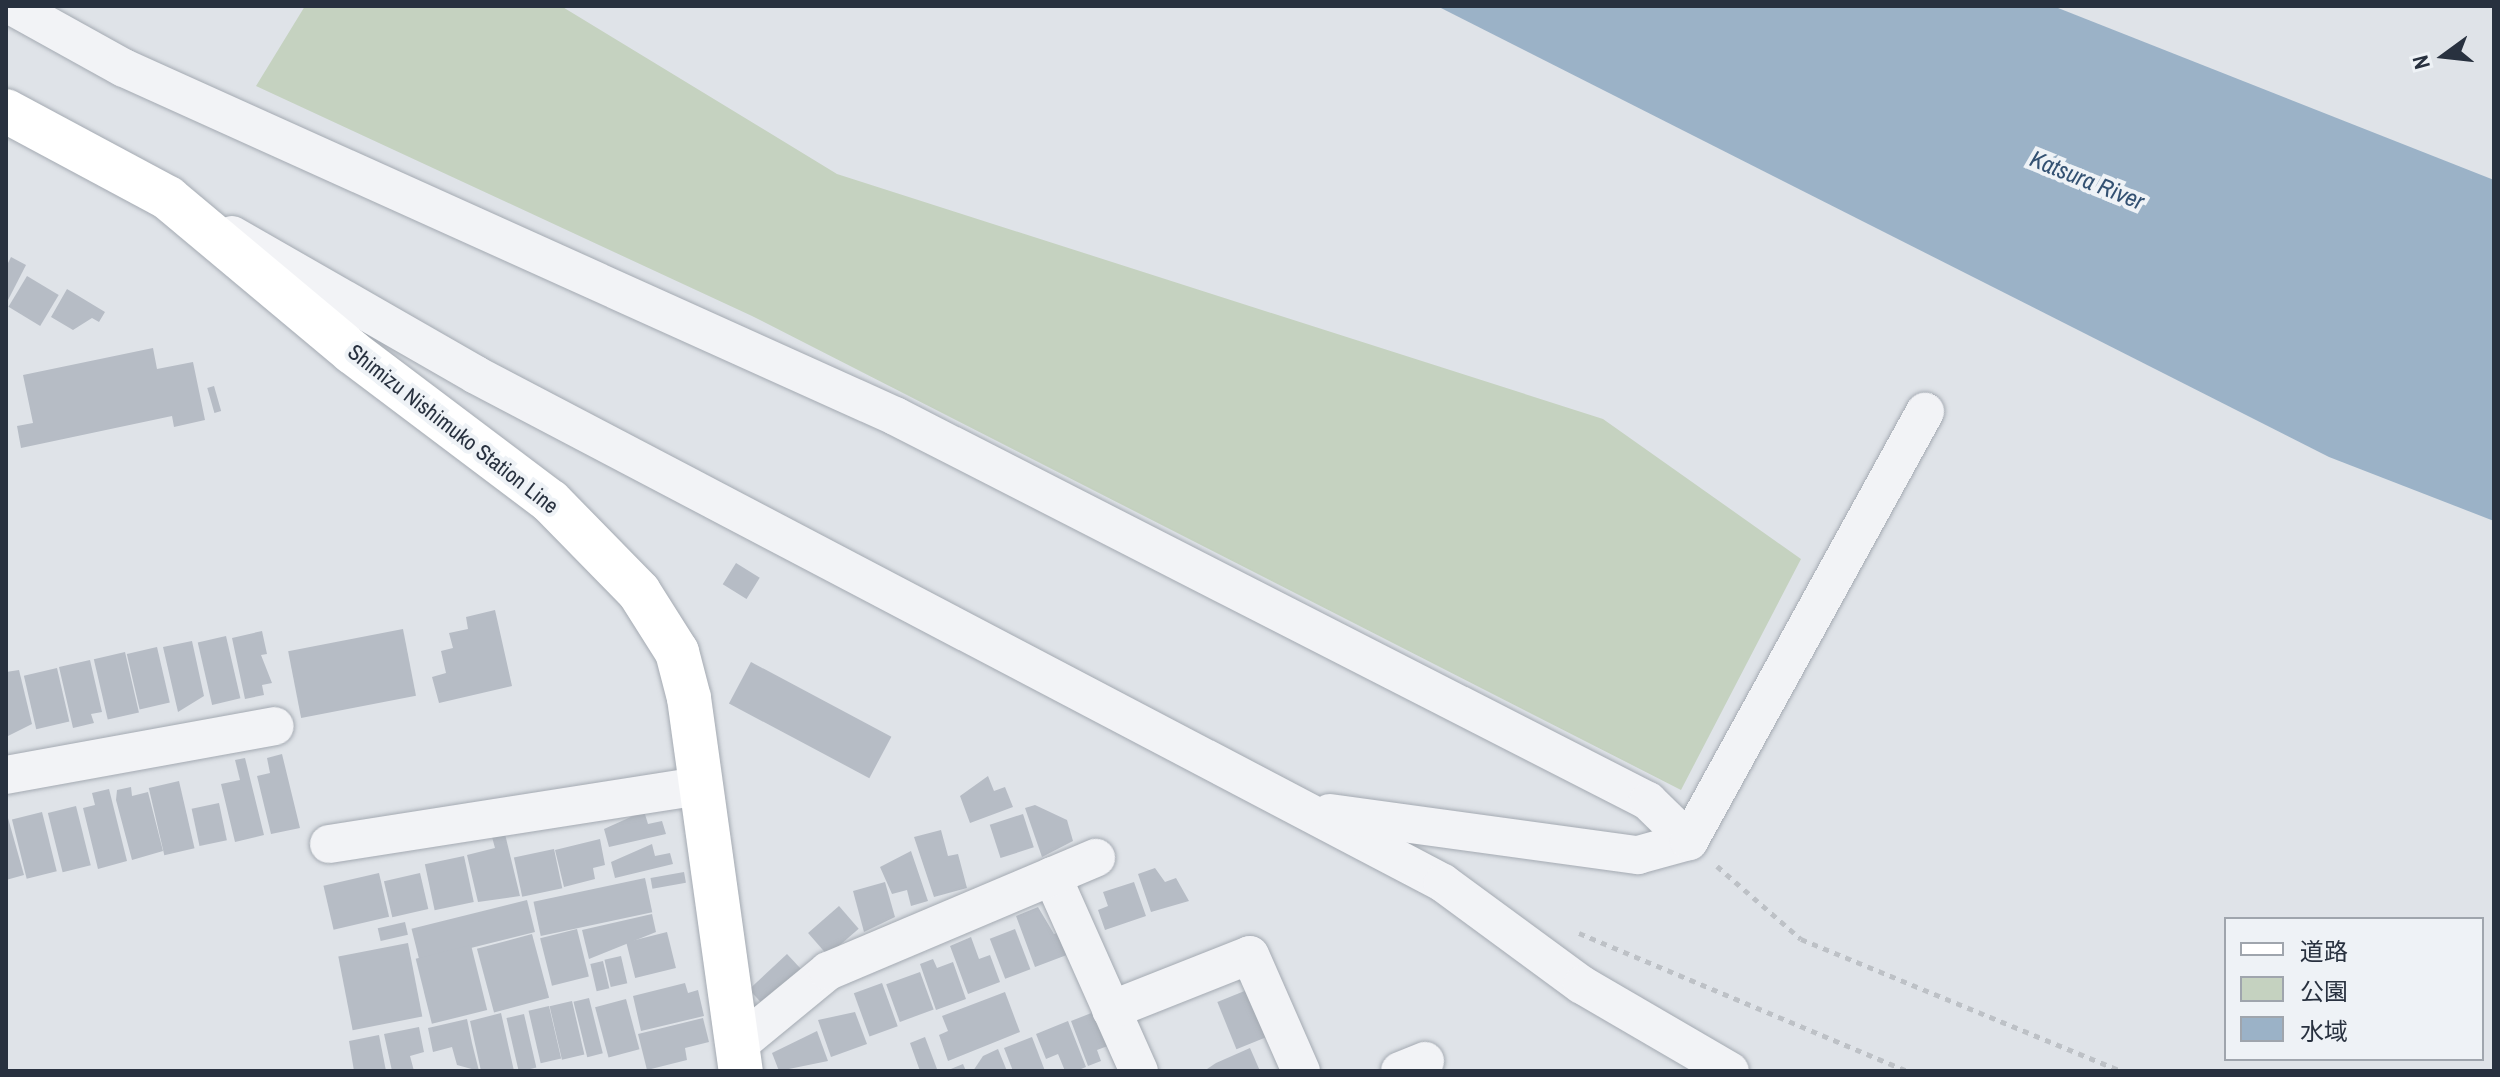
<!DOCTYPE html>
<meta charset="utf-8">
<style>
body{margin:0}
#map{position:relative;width:2500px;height:1077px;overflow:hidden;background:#dfe3e8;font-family:"Archivo Narrow","Noto Sans JP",sans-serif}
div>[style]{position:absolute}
.green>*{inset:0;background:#c5d2c0}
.water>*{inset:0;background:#9bb2c7}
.building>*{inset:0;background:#b6bcc5;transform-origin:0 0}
.path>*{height:5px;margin-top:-2.5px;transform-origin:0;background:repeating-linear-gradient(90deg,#bdc1c6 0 6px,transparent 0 12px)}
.roads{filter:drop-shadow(0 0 2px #a4aab2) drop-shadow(0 0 2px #a4aab2)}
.minor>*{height:38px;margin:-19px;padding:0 19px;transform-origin:19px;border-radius:19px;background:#f2f3f6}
.major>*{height:44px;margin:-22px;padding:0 22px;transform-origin:22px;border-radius:22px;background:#fff}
span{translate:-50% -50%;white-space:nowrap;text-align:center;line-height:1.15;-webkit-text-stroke:8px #eef2f6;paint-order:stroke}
.street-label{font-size:22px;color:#28313f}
.water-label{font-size:24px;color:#335172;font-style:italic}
.frame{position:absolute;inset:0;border:8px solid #28313f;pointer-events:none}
.legend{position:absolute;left:2224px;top:917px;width:260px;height:144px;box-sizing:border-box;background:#eef2f6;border:2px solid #9fa5ad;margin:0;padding:10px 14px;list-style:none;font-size:24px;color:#28313f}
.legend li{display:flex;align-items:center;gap:16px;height:40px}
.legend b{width:40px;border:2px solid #9fa5ad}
.north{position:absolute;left:2404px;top:16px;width:80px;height:80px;-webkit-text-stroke:6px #eef2f6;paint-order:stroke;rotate:255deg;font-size:22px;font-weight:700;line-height:32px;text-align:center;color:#28313f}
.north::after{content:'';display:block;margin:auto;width:28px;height:36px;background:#28313f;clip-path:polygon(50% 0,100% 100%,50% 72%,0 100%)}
</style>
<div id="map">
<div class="green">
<div style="clip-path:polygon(305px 6px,561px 6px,837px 174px,1603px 419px,1801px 559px,1681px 790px,752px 316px,256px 86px)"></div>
</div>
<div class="water">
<div style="clip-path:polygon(1437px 6px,2053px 6px,2494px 180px,2494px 521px,2329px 457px)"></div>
</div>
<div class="building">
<div style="clip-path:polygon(11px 257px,26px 265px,6px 304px,6px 267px)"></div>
<div style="left:27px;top:276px;width:37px;height:36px;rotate:31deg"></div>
<div style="clip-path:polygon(67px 289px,105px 312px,99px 322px,92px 318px,73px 330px,51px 317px)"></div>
<div style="clip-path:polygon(153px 348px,157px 369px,193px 362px,205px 420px,174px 427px,172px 416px,21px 448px,17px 426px,33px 423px,23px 375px)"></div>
<div style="left:214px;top:386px;width:26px;height:7px;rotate:74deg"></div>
<div style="left:736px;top:563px;width:28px;height:25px;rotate:32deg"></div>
<div style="clip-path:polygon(495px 610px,512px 686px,439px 703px,432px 677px,446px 673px,441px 651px,453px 648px,449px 633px,468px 629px,466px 617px)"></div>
<div style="left:403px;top:629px;width:68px;height:117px;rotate:79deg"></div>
<div style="clip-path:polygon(262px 631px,267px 654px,261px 655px,272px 683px,262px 685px,264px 695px,245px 699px,232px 638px)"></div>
<div style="left:226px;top:636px;width:64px;height:29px;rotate:77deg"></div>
<div style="clip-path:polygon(192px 641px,204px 696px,178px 712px,163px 647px)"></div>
<div style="left:157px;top:647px;width:57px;height:31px;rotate:77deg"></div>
<div style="left:125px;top:652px;width:62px;height:32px;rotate:77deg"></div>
<div style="clip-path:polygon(90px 660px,102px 712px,91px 714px,94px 723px,73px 728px,59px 667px)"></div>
<div style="left:751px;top:662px;width:159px;height:47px;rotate:28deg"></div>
<div style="left:57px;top:668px;width:55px;height:34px;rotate:77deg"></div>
<div style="clip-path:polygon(19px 670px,32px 724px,6px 737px,6px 672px)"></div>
<div style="clip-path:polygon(282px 754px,300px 828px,271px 834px,257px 776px,270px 773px,267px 758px)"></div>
<div style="clip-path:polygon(245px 758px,264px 835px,235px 842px,221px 784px,240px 780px,235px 760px)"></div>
<div style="clip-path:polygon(988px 776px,994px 791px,1005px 787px,1013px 807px,970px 823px,960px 796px)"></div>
<div style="left:179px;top:781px;width:69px;height:31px;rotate:77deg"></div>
<div style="clip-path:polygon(131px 787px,132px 796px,148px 792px,163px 851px,132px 860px,116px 800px,117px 790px)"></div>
<div style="clip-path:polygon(109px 789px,127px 861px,98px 869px,83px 808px,95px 805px,92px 793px)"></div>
<div style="left:219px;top:803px;width:38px;height:28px;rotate:78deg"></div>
<div style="clip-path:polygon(1035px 805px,1067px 820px,1073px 841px,1042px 857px,1025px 808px)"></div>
<div style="left:76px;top:806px;width:61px;height:29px;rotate:76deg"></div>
<div style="clip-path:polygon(6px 811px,24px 875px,6px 880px)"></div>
<div style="clip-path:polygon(644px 811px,648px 824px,662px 821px,666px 834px,609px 847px,604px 829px)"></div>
<div style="left:42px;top:812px;width:61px;height:31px;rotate:76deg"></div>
<div style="left:1023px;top:814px;width:35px;height:35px;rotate:72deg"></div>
<div style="clip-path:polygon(941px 830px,948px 856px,958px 854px,967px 888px,934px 897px,914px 837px)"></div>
<div style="clip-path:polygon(505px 834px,520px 896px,478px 902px,467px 855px,495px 848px,492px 837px)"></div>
<div style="clip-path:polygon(600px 839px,605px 865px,593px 868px,595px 879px,564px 887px,555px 850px)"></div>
<div style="clip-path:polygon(652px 844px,655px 856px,670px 853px,673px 864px,615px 878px,611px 862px)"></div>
<div style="left:554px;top:849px;width:40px;height:41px;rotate:78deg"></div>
<div style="clip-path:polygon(911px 851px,928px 901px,911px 906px,907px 890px,892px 894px,880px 867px)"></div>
<div style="left:464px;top:856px;width:47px;height:40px;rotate:78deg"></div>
<div style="clip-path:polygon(1155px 868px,1165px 882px,1176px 878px,1189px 901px,1151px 912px,1138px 874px)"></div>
<div style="left:684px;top:872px;width:11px;height:34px;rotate:80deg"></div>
<div style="left:379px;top:873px;width:45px;height:57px;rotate:77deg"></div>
<div style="left:420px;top:873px;width:37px;height:37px;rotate:77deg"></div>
<div style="left:645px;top:878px;width:35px;height:114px;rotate:78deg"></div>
<div style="clip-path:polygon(885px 882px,895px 917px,864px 932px,853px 891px)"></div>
<div style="clip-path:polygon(1134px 882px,1146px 916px,1105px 930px,1098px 910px,1108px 906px,1103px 892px)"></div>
<div style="left:527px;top:900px;width:33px;height:119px;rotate:76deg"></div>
<div style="left:839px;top:906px;width:30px;height:41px;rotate:49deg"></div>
<div style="clip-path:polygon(1038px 907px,1054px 934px,1064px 931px,1072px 953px,1035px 967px,1016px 916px)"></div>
<div style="clip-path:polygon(652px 914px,656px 932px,589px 959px,582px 930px)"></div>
<div style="left:405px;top:922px;width:13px;height:28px;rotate:77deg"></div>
<div style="left:577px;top:929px;width:49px;height:38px;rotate:76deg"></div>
<div style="left:1015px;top:929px;width:43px;height:27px;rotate:69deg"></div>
<div style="left:667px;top:932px;width:37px;height:42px;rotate:76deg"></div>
<div style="left:532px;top:934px;width:66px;height:57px;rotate:75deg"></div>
<div style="clip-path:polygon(971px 937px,979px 959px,990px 955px,1000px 982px,968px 994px,950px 946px)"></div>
<div style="left:408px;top:943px;width:75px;height:71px;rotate:79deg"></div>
<div style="left:471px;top:945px;width:67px;height:57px;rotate:76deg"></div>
<div style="left:787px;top:954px;width:25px;height:52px;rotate:47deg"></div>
<div style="left:621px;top:956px;width:28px;height:17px;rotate:77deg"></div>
<div style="clip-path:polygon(933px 959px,937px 968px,953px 962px,966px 999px,936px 1010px,920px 964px)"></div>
<div style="left:603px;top:961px;width:28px;height:13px;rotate:77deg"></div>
<div style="left:920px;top:972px;width:40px;height:36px;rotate:70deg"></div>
<div style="clip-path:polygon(685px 983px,688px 993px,698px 990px,704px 1016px,641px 1031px,633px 996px)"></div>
<div style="left:882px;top:983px;width:46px;height:30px;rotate:70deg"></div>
<div style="left:1247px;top:990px;width:51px;height:32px;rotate:68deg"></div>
<div style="clip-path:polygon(1005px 992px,1020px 1032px,948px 1061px,939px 1035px,948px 1031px,942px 1016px)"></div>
<div style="left:589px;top:998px;width:57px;height:16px;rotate:76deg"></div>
<div style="left:626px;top:999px;width:52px;height:32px;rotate:75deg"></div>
<div style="left:572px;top:1001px;width:55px;height:23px;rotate:77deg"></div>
<div style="left:549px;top:1006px;width:54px;height:21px;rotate:77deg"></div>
<div style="clip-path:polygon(1099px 1010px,1113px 1044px,1097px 1050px,1101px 1061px,1088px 1066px,1071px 1021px)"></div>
<div style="clip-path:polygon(855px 1012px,867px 1044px,831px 1057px,818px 1020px)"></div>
<div style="clip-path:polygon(501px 1013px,514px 1071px,481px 1071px,470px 1021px)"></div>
<div style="left:524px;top:1014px;width:55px;height:18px;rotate:77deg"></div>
<div style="clip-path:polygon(703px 1018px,709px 1042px,685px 1048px,687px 1060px,647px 1070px,638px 1034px)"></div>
<div style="clip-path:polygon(467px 1019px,472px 1043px,479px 1071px,457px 1065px,452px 1047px,433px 1052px,428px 1028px)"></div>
<div style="clip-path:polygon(1068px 1021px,1086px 1067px,1076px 1071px,1065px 1071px,1058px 1054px,1046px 1059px,1036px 1034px)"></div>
<div style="clip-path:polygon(419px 1027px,424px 1052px,410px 1056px,414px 1071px,392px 1071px,384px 1034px)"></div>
<div style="clip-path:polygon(817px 1031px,828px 1061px,779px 1071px,772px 1053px)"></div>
<div style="clip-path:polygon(379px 1035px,386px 1071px,354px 1071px,349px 1041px)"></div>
<div style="clip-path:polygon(925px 1037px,937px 1069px,933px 1071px,920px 1071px,910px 1043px)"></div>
<div style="clip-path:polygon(1032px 1037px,1045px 1071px,1013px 1071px,1004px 1048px)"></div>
<div style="clip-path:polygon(1250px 1048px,1260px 1071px,1204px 1071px,1216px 1063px)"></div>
<div style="clip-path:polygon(998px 1049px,1007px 1071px,973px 1071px,983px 1056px)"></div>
<div style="clip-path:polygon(963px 1064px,966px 1071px,946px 1071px)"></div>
</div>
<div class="path">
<div style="left:1717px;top:866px;width:111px;rotate:41deg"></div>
<div style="left:1801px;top:939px;width:346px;rotate:22.4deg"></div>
<div style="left:1579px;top:933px;width:357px;rotate:22.8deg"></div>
</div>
<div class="roads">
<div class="minor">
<div style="left:12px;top:6px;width:128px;rotate:29deg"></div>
<div style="left:124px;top:68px;width:846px;rotate:24.29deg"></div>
<div style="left:895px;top:416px;width:846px;rotate:27.08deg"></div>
<div style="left:1648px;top:801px;width:57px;rotate:44.3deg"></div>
<div style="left:232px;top:235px;width:281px;rotate:29.8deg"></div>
<div style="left:476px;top:375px;width:1092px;rotate:27.71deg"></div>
<div style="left:1443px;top:883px;width:172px;rotate:36.3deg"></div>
<div style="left:1582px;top:985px;width:171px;rotate:30.2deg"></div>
<div style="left:6px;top:775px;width:273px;rotate:-10.3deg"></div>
<div style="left:1330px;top:813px;width:311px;rotate:7.8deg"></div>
<div style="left:1638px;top:855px;width:53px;rotate:-15.4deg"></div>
<div style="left:1689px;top:841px;width:490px;rotate:-61.2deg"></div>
<div style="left:329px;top:844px;width:376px;rotate:-8.9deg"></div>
<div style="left:1052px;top:876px;width:214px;rotate:66deg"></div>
<div style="left:1111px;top:1010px;width:149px;rotate:-21.6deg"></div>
<div style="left:1250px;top:955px;width:127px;rotate:66.3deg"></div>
<div style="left:738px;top:1045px;width:117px;rotate:-39.4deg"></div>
<div style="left:828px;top:971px;width:291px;rotate:-22.9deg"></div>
<div style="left:1400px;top:1071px;width:27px;rotate:-22deg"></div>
</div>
<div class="major">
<div style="left:6px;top:111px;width:184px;rotate:28.2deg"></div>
<div style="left:168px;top:198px;width:240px;rotate:39.9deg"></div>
<div style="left:352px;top:352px;width:248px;rotate:37deg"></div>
<div style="left:550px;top:501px;width:127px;rotate:45.6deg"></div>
<div style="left:639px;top:592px;width:71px;rotate:57.7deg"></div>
<div style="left:677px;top:652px;width:48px;rotate:75.4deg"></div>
<div style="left:689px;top:698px;width:377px;rotate:82.1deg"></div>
</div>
</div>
<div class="street-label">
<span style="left:453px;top:429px;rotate:38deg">Shimizu Nishimuko Station Line</span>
</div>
<div class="water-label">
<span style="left:2087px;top:180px;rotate:22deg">Katsura River</span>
</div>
<div class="frame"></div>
<ul class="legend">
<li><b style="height:10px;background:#fff"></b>道路</li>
<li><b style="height:22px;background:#c5d2c0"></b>公園</li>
<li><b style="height:22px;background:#9bb2c7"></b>水域</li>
</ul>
<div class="north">N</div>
</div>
